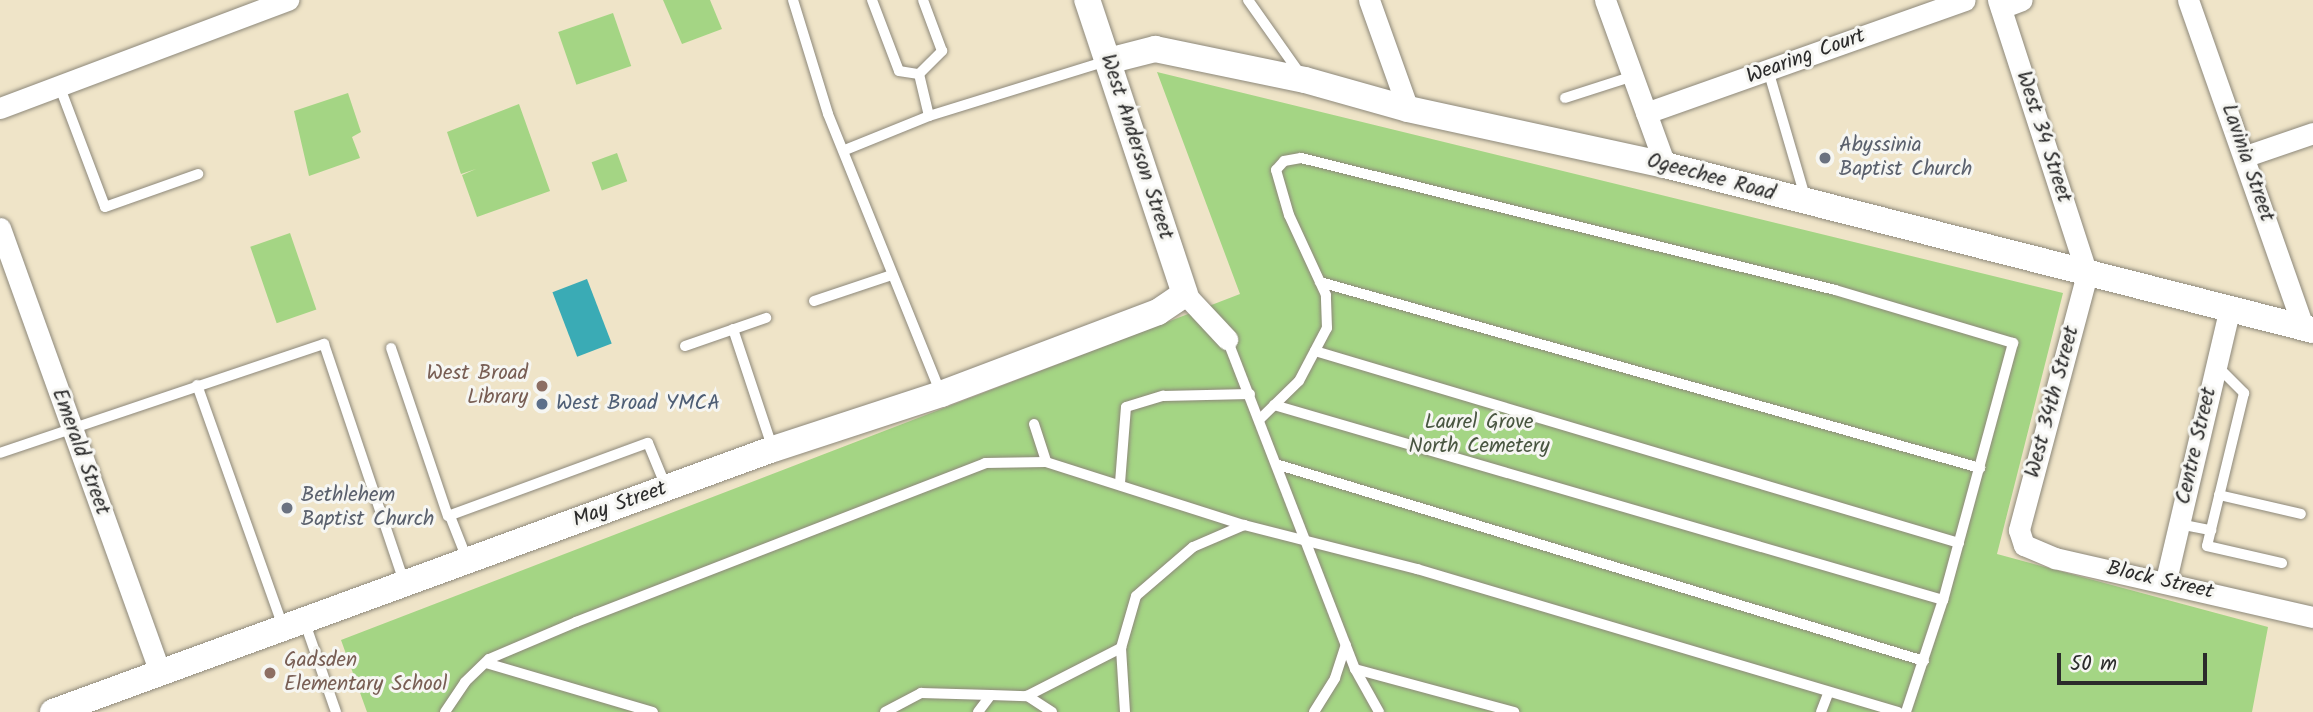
<!DOCTYPE html>
<style>
body{margin:0}
#map{position:relative;width:2313px;height:712px;overflow:hidden;background:#efe4c8;font-family:Kalam,sans-serif}
div>[style]{position:absolute}
.green>*{inset:0;background:#a4d584;transform-origin:0 0}
.water>*{inset:0;background:#3aabb5;transform-origin:0 0}
.roads{filter:drop-shadow(0 0 2px #8d887a) drop-shadow(0 0 2px #8d887a)}
.service>*{height:10px;margin:-5px;padding:0 5px;transform-origin:5px;border-radius:5px;background:#fff}
.minor>*{height:21px;margin:-10.5px;padding:0 10.5px;transform-origin:10.5px;border-radius:10.5px;background:#fff}
.tertiary>*{height:26px;margin:-13px;padding:0 13px;transform-origin:13px;border-radius:13px;background:#fff}
.dots>*{width:19px;height:19px;translate:-50% -50%;box-sizing:border-box;border:4px solid #f6f6f2;border-radius:50%}
span{translate:-50% -50%;white-space:nowrap;text-align:center;line-height:1.15;-webkit-text-stroke:6px #f6f6f2;paint-order:stroke}
.street-label{font-size:21px;color:#2b2b2b}
.worship-label{font-size:21px;color:#5b616d}
.left{translate:0 -50%;text-align:left}
.education-label{font-size:21px;color:#785e54}
.right{translate:-100% -50%;text-align:right}
.service-label{font-size:21px;color:#4e5e75}
.park-label{font-size:21px;color:#495641}
.scale{position:absolute;left:2057px;top:653px;width:150px;height:32px;box-sizing:border-box;border:4px solid #2b2b2b;border-top:0;padding-left:9px;font-size:21px;line-height:24px;white-space:nowrap;color:#2b2b2b;-webkit-text-stroke:5px #f6f6f2;paint-order:stroke}
</style>
<div id="map">
<div class="green">
<div style="clip-path:polygon(663px 0,710px 0,722px 29px,682px 44px)"></div>
<div style="left:613px;top:13px;width:56px;height:58px;rotate:71deg"></div>
<div style="clip-path:polygon(1157px 72px,2063px 293px,1997px 554px,2268px 627px,2252px 712px,367px 712px,341px 640px,1240px 294px)"></div>
<div style="clip-path:polygon(348px 93px,361px 132px,352px 137px,360px 158px,309px 176px,294px 111px)"></div>
<div style="clip-path:polygon(519px 104px,550px 191px,477px 217px,462px 175px,476px 169px,461px 174px,447px 132px)"></div>
<div style="left:617px;top:153px;width:30px;height:27px;rotate:70deg"></div>
<div style="left:290px;top:233px;width:81px;height:42px;rotate:71deg"></div>
</div>
<div class="water">
<div style="left:587px;top:279px;width:69px;height:37px;rotate:69deg"></div>
</div>
<div class="roads">
<div class="service">
<div style="left:793px;top:0;width:119px;rotate:72.9deg"></div>
<div style="left:828px;top:114px;width:302px;rotate:68deg"></div>
<div style="left:872px;top:0;width:76px;rotate:69.2deg"></div>
<div style="left:899px;top:71px;width:20px;rotate:9deg"></div>
<div style="left:919px;top:74px;width:33px;rotate:-45deg"></div>
<div style="left:942px;top:51px;width:54px;rotate:-110.4deg"></div>
<div style="left:1248px;top:0;width:92px;rotate:54.8deg"></div>
<div style="left:1768px;top:70px;width:135px;rotate:73.7deg"></div>
<div style="left:919px;top:74px;width:43px;rotate:76.6deg"></div>
<div style="left:59px;top:85px;width:130px;rotate:69.3deg"></div>
<div style="left:105px;top:207px;width:99px;rotate:-19.5deg"></div>
<div style="left:1565px;top:98px;width:71px;rotate:-17.9deg"></div>
<div style="left:845px;top:150px;width:91px;rotate:-22deg"></div>
<div style="left:929px;top:116px;width:186px;rotate:-17.2deg"></div>
<div style="left:1320px;top:282px;width:686px;rotate:15.74deg"></div>
<div style="left:814px;top:301px;width:82px;rotate:-18.4deg"></div>
<div style="left:733px;top:329px;width:126px;rotate:71.6deg"></div>
<div style="left:1227px;top:339px;width:354px;rotate:68.8deg"></div>
<div style="left:1355px;top:669px;width:49px;rotate:60.8deg"></div>
<div style="left:685px;top:346px;width:86px;rotate:-19.1deg"></div>
<div style="left:391px;top:348px;width:177px;rotate:71.3deg"></div>
<div style="left:448px;top:516px;width:213px;rotate:-20.1deg"></div>
<div style="left:648px;top:443px;width:50px;rotate:67.6deg"></div>
<div style="left:1315px;top:351px;width:672px;rotate:16.6deg"></div>
<div style="left:2216px;top:365px;width:40px;rotate:45deg"></div>
<div style="left:2244px;top:393px;width:157px;rotate:103.6deg"></div>
<div style="left:2207px;top:546px;width:77px;rotate:12.8deg"></div>
<div style="left:197px;top:385px;width:256px;rotate:70.4deg"></div>
<div style="left:1274px;top:405px;width:697px;rotate:16.25deg"></div>
<div style="left:1260px;top:419px;width:54px;rotate:-44.3deg"></div>
<div style="left:1299px;top:381px;width:60px;rotate:-62.2deg"></div>
<div style="left:1327px;top:328px;width:33px;rotate:-92deg"></div>
<div style="left:1326px;top:295px;width:88px;rotate:-114.8deg"></div>
<div style="left:1289px;top:215px;width:47px;rotate:-106.1deg"></div>
<div style="left:1276px;top:170px;width:12px;rotate:-48deg"></div>
<div style="left:1284px;top:161px;width:17px;rotate:-10deg"></div>
<div style="left:1301px;top:158px;width:550px;rotate:13.88deg"></div>
<div style="left:1835px;top:290px;width:186px;rotate:16.6deg"></div>
<div style="left:2013px;top:343px;width:266px;rotate:105.2deg"></div>
<div style="left:1943px;top:600px;width:118px;rotate:108.3deg"></div>
<div style="left:1034px;top:424px;width:40px;rotate:72deg"></div>
<div style="left:0;top:453px;width:342px;rotate:-18.6deg"></div>
<div style="left:324px;top:344px;width:251px;rotate:71.4deg"></div>
<div style="left:1279px;top:465px;width:674px;rotate:16.9deg"></div>
<div style="left:1120px;top:483px;width:76px;rotate:-85.5deg"></div>
<div style="left:1126px;top:407px;width:39px;rotate:-17deg"></div>
<div style="left:1163px;top:396px;width:87px;rotate:-1.3deg"></div>
<div style="left:2219px;top:495px;width:84px;rotate:13deg"></div>
<div style="left:450px;top:516px;width:46px;rotate:68.4deg"></div>
<div style="left:2179px;top:524px;width:33px;rotate:11deg"></div>
<div style="left:305px;top:623px;width:94px;rotate:70.8deg"></div>
<div style="left:486px;top:663px;width:174px;rotate:16.4deg"></div>
<div style="left:1355px;top:669px;width:165px;rotate:15.1deg"></div>
<div style="left:445px;top:712px;width:36px;rotate:-56deg"></div>
<div style="left:465px;top:682px;width:33px;rotate:-44deg"></div>
<div style="left:489px;top:659px;width:95px;rotate:-23deg"></div>
<div style="left:576px;top:622px;width:439px;rotate:-21.2deg"></div>
<div style="left:985px;top:463px;width:61px;rotate:-0.9deg"></div>
<div style="left:1046px;top:462px;width:208px;rotate:17.7deg"></div>
<div style="left:1244px;top:525px;width:179px;rotate:14.3deg"></div>
<div style="left:1417px;top:569px;width:502px;rotate:16.56deg"></div>
<div style="left:885px;top:712px;width:41px;rotate:-27.8deg"></div>
<div style="left:921px;top:693px;width:70px;rotate:1.6deg"></div>
<div style="left:978px;top:712px;width:21px;rotate:-53deg"></div>
<div style="left:991px;top:695px;width:36px;rotate:2deg"></div>
<div style="left:1052px;top:712px;width:30px;rotate:-147deg"></div>
<div style="left:1027px;top:696px;width:106px;rotate:-27.1deg"></div>
<div style="left:1125px;top:712px;width:64px;rotate:-93.6deg"></div>
<div style="left:1121px;top:648px;width:54px;rotate:-73.9deg"></div>
<div style="left:1136px;top:596px;width:75px;rotate:-40.7deg"></div>
<div style="left:1193px;top:547px;width:56px;rotate:-23.3deg"></div>
<div style="left:1314px;top:712px;width:40px;rotate:-58deg"></div>
<div style="left:1335px;top:678px;width:35px;rotate:-72deg"></div>
<div style="left:1821px;top:712px;width:19px;rotate:-69deg"></div>
</div>
<div class="minor">
<div style="left:1369px;top:0;width:116px;rotate:70.3deg"></div>
<div style="left:1605px;top:0;width:176px;rotate:70deg"></div>
<div style="left:1998px;top:0;width:288px;rotate:72deg"></div>
<div style="left:2087px;top:274px;width:265px;rotate:104.9deg"></div>
<div style="left:2019px;top:530px;width:16px;rotate:72deg"></div>
<div style="left:2024px;top:545px;width:34px;rotate:23deg"></div>
<div style="left:2055px;top:558px;width:265px;rotate:12.9deg"></div>
<div style="left:2188px;top:0;width:347px;rotate:70.6deg"></div>
<div style="left:2001px;top:8px;width:22px;rotate:-21deg"></div>
<div style="left:0;top:108px;width:308px;rotate:-20.6deg"></div>
<div style="left:1646px;top:113px;width:338px;rotate:-19.5deg"></div>
<div style="left:2246px;top:156px;width:71px;rotate:-18.9deg"></div>
<div style="left:0;top:228px;width:474px;rotate:70.2deg"></div>
<div style="left:1185px;top:294px;width:62px;rotate:47deg"></div>
<div style="left:2166px;top:580px;width:275px;rotate:-76.8deg"></div>
</div>
<div class="tertiary">
<div style="left:1108px;top:61px;width:49px;rotate:-14.3deg"></div>
<div style="left:1155px;top:49px;width:153px;rotate:11.7deg"></div>
<div style="left:1305px;top:80px;width:107px;rotate:15.7deg"></div>
<div style="left:1408px;top:109px;width:263px;rotate:12.3deg"></div>
<div style="left:1665px;top:165px;width:669px;rotate:14.29deg"></div>
<div style="left:53px;top:712px;width:767px;rotate:-20.07deg"></div>
<div style="left:773px;top:449px;width:177px;rotate:-18.1deg"></div>
<div style="left:941px;top:394px;width:232px;rotate:-20.7deg"></div>
<div style="left:1158px;top:312px;width:32px;rotate:-34deg"></div>
<div style="left:1185px;top:294px;width:310px;rotate:-108.4deg"></div>
</div>
</div>
<div class="dots">
<div style="left:1825px;top:158px;background:#6b7280"></div>
<div style="left:542px;top:386px;background:#8d6e63"></div>
<div style="left:542px;top:404px;background:#5c6f8a"></div>
<div style="left:287px;top:508px;background:#6b7280"></div>
<div style="left:270px;top:673px;background:#8d6e63"></div>
</div>
<div class="street-label">
<span style="left:1806px;top:57px;rotate:-20deg">Wearing Court</span>
<span style="left:2043px;top:137px;rotate:72deg">West 34 Street</span>
<span style="left:1136px;top:147px;rotate:72deg">West Anderson Street</span>
<span style="left:2247px;top:163px;rotate:71deg">Lavinia Street</span>
<span style="left:1711px;top:178px;rotate:15deg">Ogeechee Road</span>
<span style="left:2053px;top:402px;rotate:-75deg">West 34th Street</span>
<span style="left:2197px;top:446px;rotate:-77deg">Centre Street</span>
<span style="left:80px;top:452px;rotate:70deg">Emerald Street</span>
<span style="left:620px;top:505px;rotate:-20deg">May Street</span>
<span style="left:2160px;top:581px;rotate:13deg">Block Street</span>
</div>
<div class="worship-label">
<span class="left" style="left:1839px;top:158px">Abyssinia<br>Baptist Church</span>
<span class="left" style="left:301px;top:508px">Bethlehem<br>Baptist Church</span>
</div>
<div class="education-label">
<span class="right" style="left:528px;top:386px">West Broad<br>Library</span>
<span class="left" style="left:284px;top:673px">Gadsden<br>Elementary School</span>
</div>
<div class="service-label">
<span class="left" style="left:556px;top:404px">West Broad YMCA</span>
</div>
<div class="park-label">
<span style="left:1479px;top:435px">Laurel Grove<br>North Cemetery</span>
</div>
<div class="scale">50 m</div>
</div>
